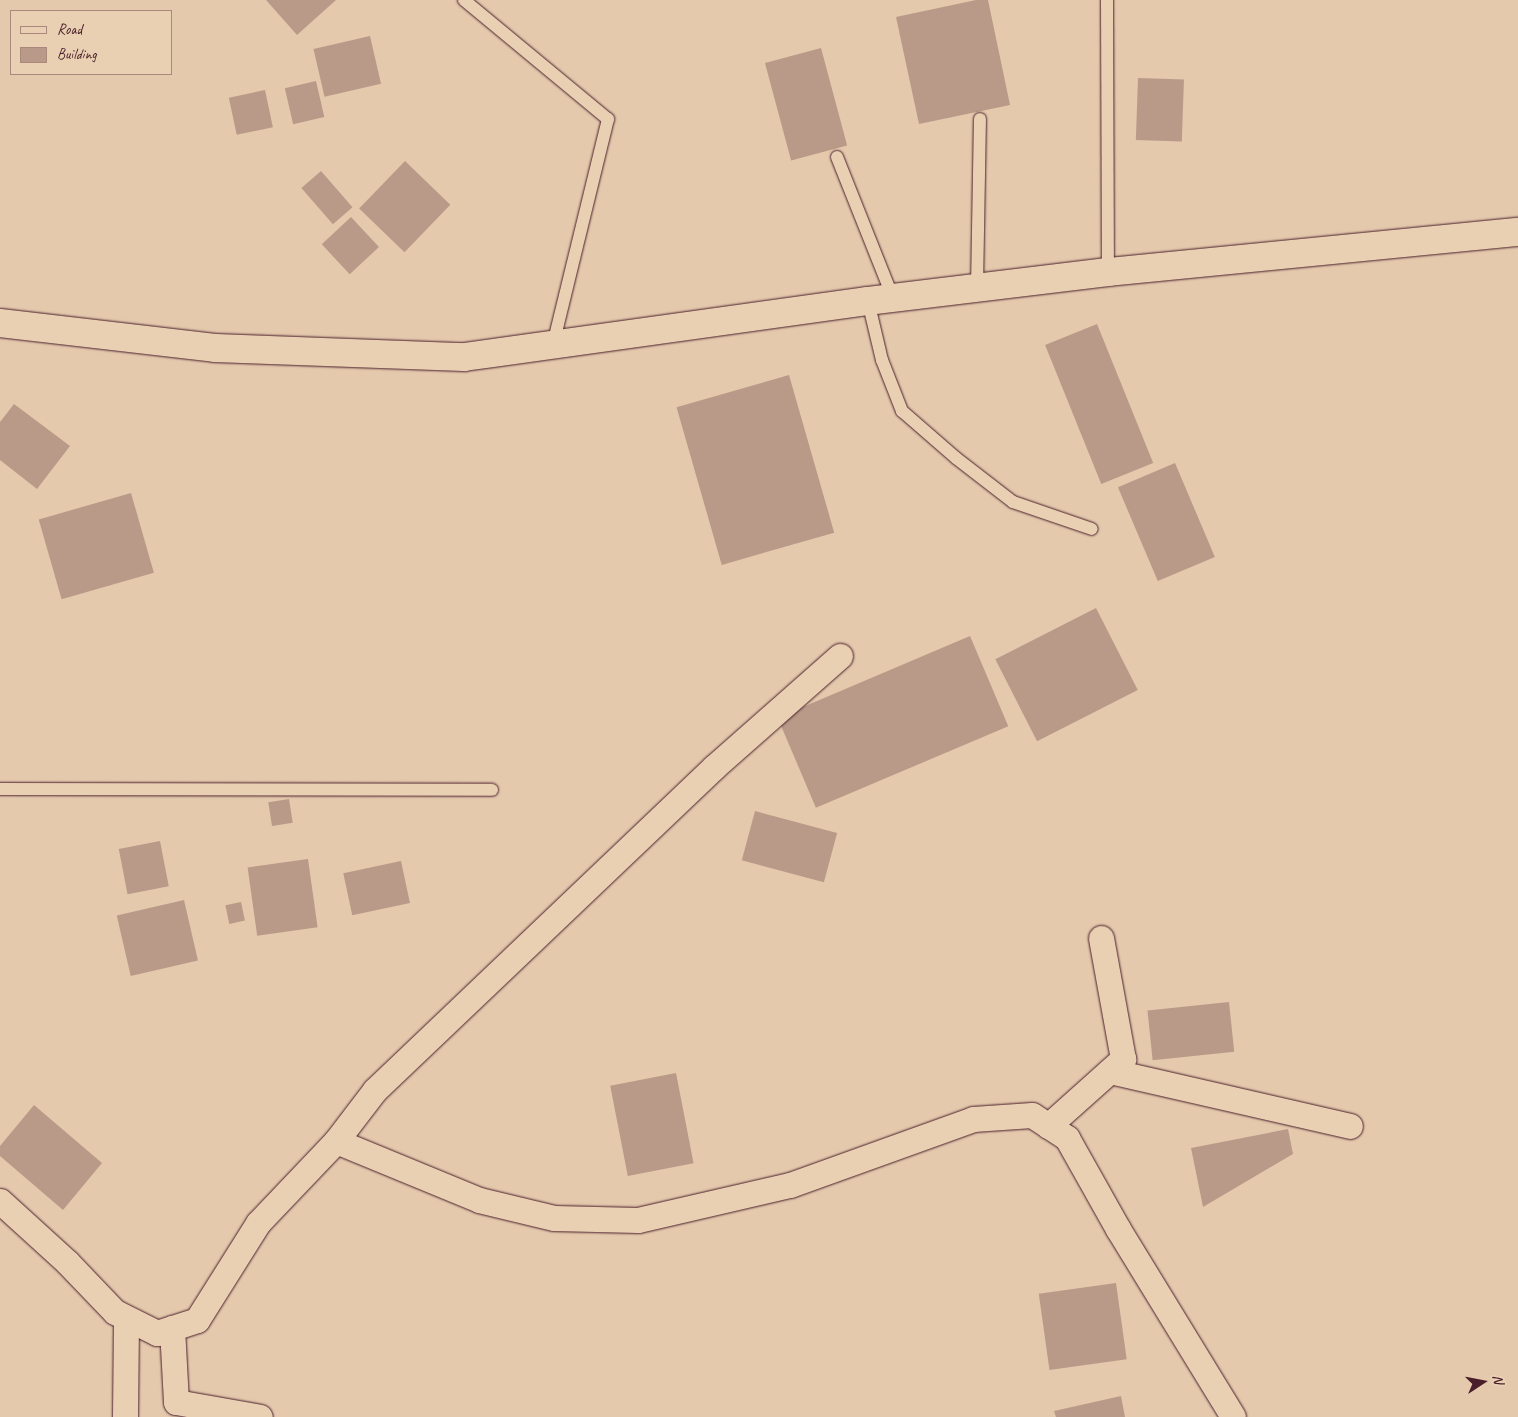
<!DOCTYPE html>
<style>
body{margin:0}
#map{position:relative;width:1518px;height:1417px;overflow:hidden;background:#e4c9ad;font-family:Caveat,sans-serif}
div>[style]{position:absolute}
.building>*{inset:0;background:#b99a88;transform-origin:0 0}
.roads{filter:drop-shadow(0 0 1px #4a1f2b) drop-shadow(0 0 1px #4a1f2b)}
.service>*{height:12px;margin:-6px;padding:0 6px;transform-origin:6px;border-radius:6px;background:#ead0b2}
.minor>*{height:25px;margin:-12.5px;padding:0 12.5px;transform-origin:12.5px;border-radius:12.5px;background:#ead0b2}
.secondary>*{height:28px;margin:-14px;padding:0 14px;transform-origin:14px;border-radius:14px;background:#ead0b2}
span{translate:-50% -50%;white-space:nowrap;text-align:center;line-height:1.15;-webkit-text-stroke:4px #ead0b2;paint-order:stroke}
.legend{position:absolute;left:10px;top:10px;width:162px;height:65px;box-sizing:border-box;background:#ead0b2;border:1px solid #aa897c;margin:0;padding:6px 9px;list-style:none;font-size:15px;color:#4a1f2b}
.legend li{display:flex;align-items:center;gap:10px;height:25px}
.legend b{width:25px;border:1px solid #aa897c}
.north{position:absolute;left:1458px;top:1357px;width:50px;height:50px;-webkit-text-stroke:4px #ead0b2;paint-order:stroke;rotate:79deg;font-size:14px;font-weight:700;line-height:20px;text-align:center;color:#4a1f2b}
.north::after{content:'';display:block;margin:auto;width:18px;height:22px;background:#4a1f2b;clip-path:polygon(50% 0,100% 100%,50% 72%,0 100%)}
</style>
<div id="map">
<div class="building">
<div style="clip-path:polygon(266px 0,336px 0,297px 35px)"></div>
<div style="clip-path:polygon(976px 0,988px 0,1010px 105px,919px 124px,896px 17px)"></div>
<div style="left:370px;top:36px;width:49px;height:58px;rotate:77deg"></div>
<div style="left:821px;top:48px;width:101px;height:58px;rotate:75deg"></div>
<div style="left:1138px;top:78px;width:46px;height:62px;rotate:2deg"></div>
<div style="left:316px;top:81px;width:37px;height:32px;rotate:77deg"></div>
<div style="left:265px;top:90px;width:38px;height:37px;rotate:78deg"></div>
<div style="left:405px;top:161px;width:63px;height:66px;rotate:44deg"></div>
<div style="left:321px;top:171px;width:48px;height:26px;rotate:49deg"></div>
<div style="left:351px;top:217px;width:41px;height:40px;rotate:47deg"></div>
<div style="left:1097px;top:324px;width:150px;height:56px;rotate:68deg"></div>
<div style="left:789px;top:375px;width:164px;height:117px;rotate:74deg"></div>
<div style="clip-path:polygon(14px 404px,70px 446px,37px 489px,0 460px,0 422px)"></div>
<div style="left:1175px;top:463px;width:102px;height:62px;rotate:67deg"></div>
<div style="left:131px;top:493px;width:83px;height:96px;rotate:74deg"></div>
<div style="left:1096px;top:608px;width:92px;height:113px;rotate:63deg"></div>
<div style="left:970px;top:636px;width:98px;height:209px;rotate:67deg"></div>
<div style="left:289px;top:799px;width:24px;height:21px;rotate:81deg"></div>
<div style="left:755px;top:811px;width:85px;height:51px;rotate:15deg"></div>
<div style="left:160px;top:841px;width:46px;height:42px;rotate:79deg"></div>
<div style="left:308px;top:859px;width:69px;height:61px;rotate:82deg"></div>
<div style="left:401px;top:861px;width:43px;height:59px;rotate:78deg"></div>
<div style="left:184px;top:900px;width:62px;height:69px;rotate:77deg"></div>
<div style="left:241px;top:902px;width:19px;height:16px;rotate:78deg"></div>
<div style="left:1229px;top:1002px;width:50px;height:82px;rotate:84deg"></div>
<div style="left:676px;top:1073px;width:92px;height:67px;rotate:79deg"></div>
<div style="clip-path:polygon(34px 1105px,102px 1163px,63px 1210px,0 1156px,0 1146px)"></div>
<div style="clip-path:polygon(1288px 1129px,1293px 1154px,1203px 1207px,1191px 1148px)"></div>
<div style="left:1116px;top:1283px;width:77px;height:78px;rotate:82deg"></div>
<div style="clip-path:polygon(1121px 1396px,1125px 1417px,1056px 1417px,1054px 1411px)"></div>
</div>
<div class="roads">
<div class="service">
<div style="left:464px;top:0;width:187px;rotate:39.6deg"></div>
<div style="left:608px;top:119px;width:232px;rotate:103.7deg"></div>
<div style="left:1107px;top:0;width:272px;rotate:89.8deg"></div>
<div style="left:837px;top:157px;width:152px;rotate:68.3deg"></div>
<div style="left:977px;top:288px;width:169px;rotate:-89deg"></div>
<div style="left:868px;top:301px;width:61px;rotate:76.7deg"></div>
<div style="left:882px;top:360px;width:55px;rotate:68.6deg"></div>
<div style="left:902px;top:411px;width:72px;rotate:41deg"></div>
<div style="left:956px;top:458px;width:72px;rotate:37.7deg"></div>
<div style="left:1013px;top:502px;width:83px;rotate:18.9deg"></div>
<div style="left:0;top:789px;width:492px;rotate:0.1deg"></div>
</div>
<div class="minor">
<div style="left:1110px;top:1071px;width:246px;rotate:12.9deg"></div>
<div style="left:1048px;top:1126px;width:101px;rotate:-41.8deg"></div>
<div style="left:1123px;top:1059px;width:123px;rotate:-100.3deg"></div>
<div style="left:336px;top:1141px;width:155px;rotate:22.4deg"></div>
<div style="left:479px;top:1200px;width:77px;rotate:13.5deg"></div>
<div style="left:554px;top:1218px;width:84px;rotate:1.4deg"></div>
<div style="left:638px;top:1220px;width:156px;rotate:-13deg"></div>
<div style="left:790px;top:1185px;width:195px;rotate:-19.8deg"></div>
<div style="left:973px;top:1119px;width:59px;rotate:-3.9deg"></div>
<div style="left:1032px;top:1115px;width:42px;rotate:33.3deg"></div>
<div style="left:1067px;top:1138px;width:104px;rotate:60.7deg"></div>
<div style="left:1118px;top:1229px;width:220px;rotate:58.5deg"></div>
<div style="left:0;top:1201px;width:91px;rotate:42.3deg"></div>
<div style="left:67px;top:1262px;width:69px;rotate:46.2deg"></div>
<div style="left:115px;top:1312px;width:47px;rotate:26.6deg"></div>
<div style="left:157px;top:1333px;width:42px;rotate:-18deg"></div>
<div style="left:197px;top:1320px;width:115px;rotate:-57.8deg"></div>
<div style="left:258px;top:1223px;width:113px;rotate:-46.4deg"></div>
<div style="left:336px;top:1141px;width:64px;rotate:-52.6deg"></div>
<div style="left:375px;top:1090px;width:468px;rotate:-43.6deg"></div>
<div style="left:714px;top:767px;width:168px;rotate:-41.4deg"></div>
<div style="left:172px;top:1328px;width:74px;rotate:86.9deg"></div>
<div style="left:176px;top:1402px;width:85px;rotate:10.1deg"></div>
<div style="left:125px;top:1417px;width:99px;rotate:-89.4deg"></div>
</div>
<div class="secondary">
<div style="left:0;top:323px;width:216px;rotate:6.6deg"></div>
<div style="left:215px;top:348px;width:249px;rotate:2.1deg"></div>
<div style="left:464px;top:357px;width:408px;rotate:-7.9deg"></div>
<div style="left:868px;top:301px;width:242px;rotate:-6.9deg"></div>
<div style="left:1108px;top:272px;width:412px;rotate:-5.6deg"></div>
</div>
</div>
<ul class="legend">
<li><b style="height:6px;background:#ead0b2"></b>Road</li>
<li><b style="height:14px;background:#b99a88"></b>Building</li>
</ul>
<div class="north">N</div>
</div>
